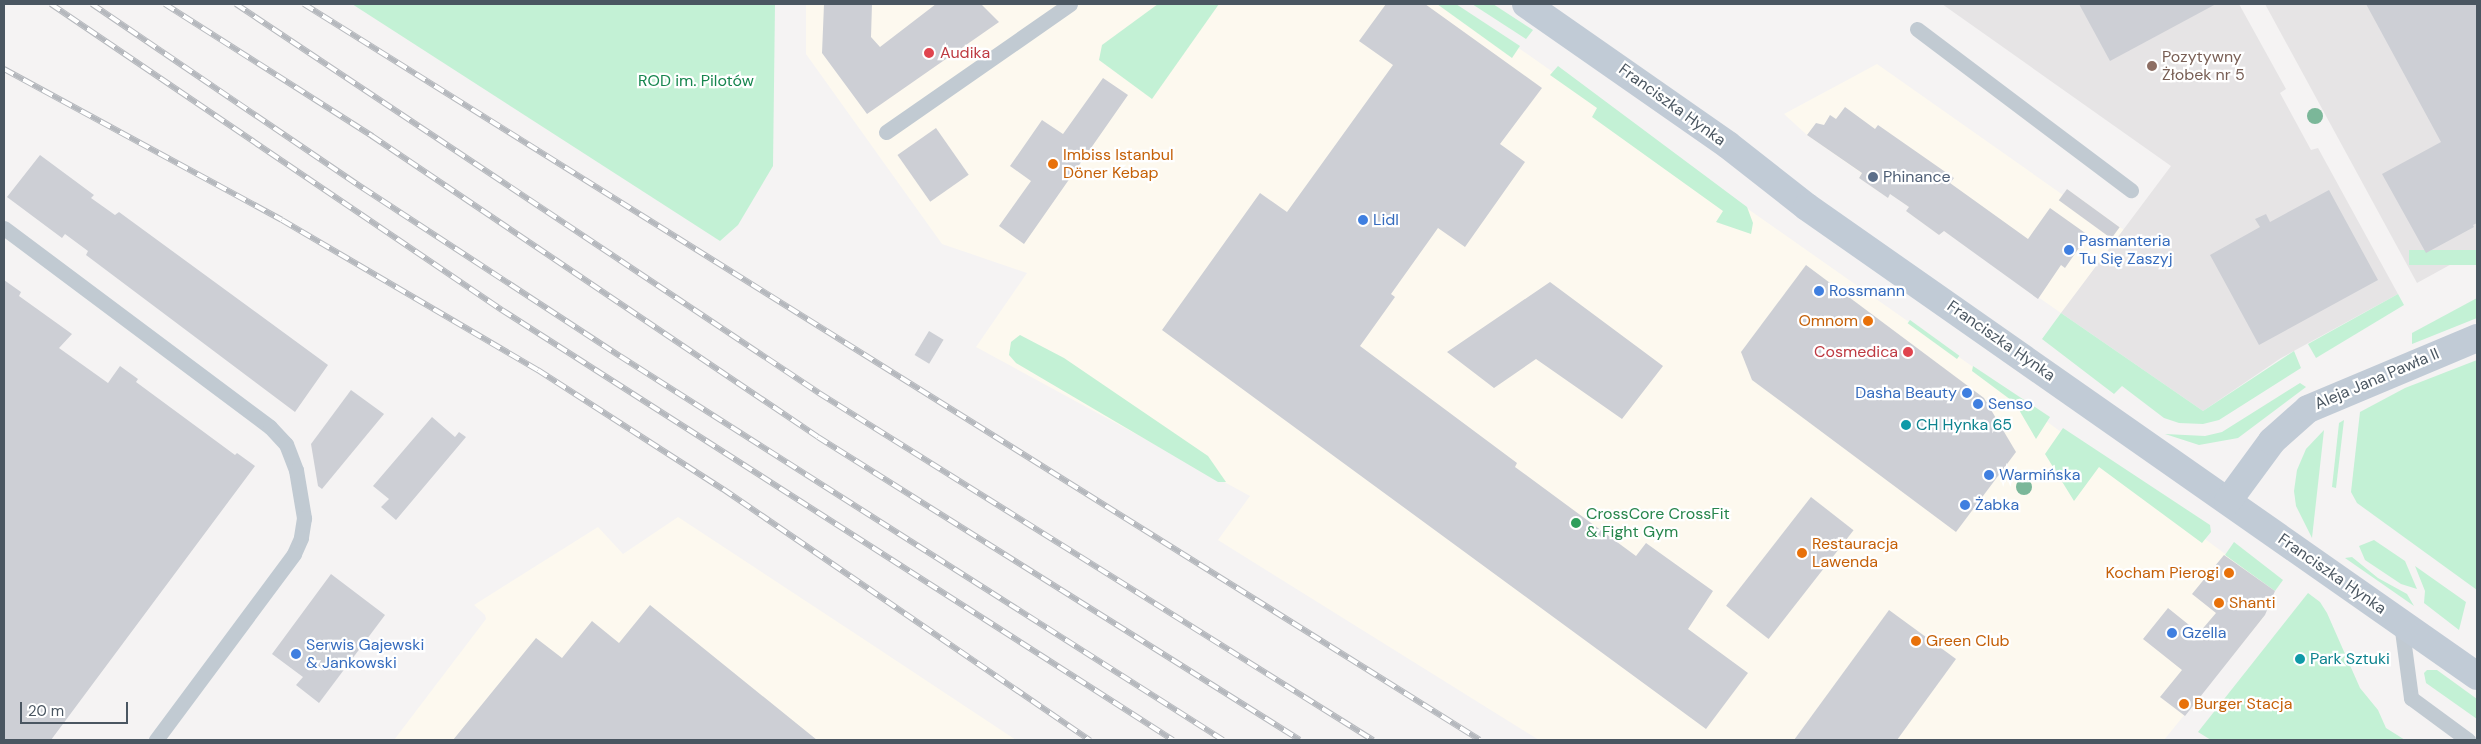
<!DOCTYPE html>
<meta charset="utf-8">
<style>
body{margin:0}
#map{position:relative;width:2481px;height:744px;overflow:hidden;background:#f5f3f3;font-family:"DM Sans",sans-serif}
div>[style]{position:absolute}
.commercial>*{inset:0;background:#fdf9ef}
.education>*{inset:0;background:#e6e4e5}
.green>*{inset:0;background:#c3f1d5;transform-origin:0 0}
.building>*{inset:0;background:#cdcfd5;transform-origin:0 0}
.lane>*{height:15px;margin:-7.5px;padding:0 7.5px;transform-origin:7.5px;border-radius:7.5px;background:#c1cad2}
.secondary>*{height:28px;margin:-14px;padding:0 14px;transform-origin:14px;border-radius:14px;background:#c1cbd6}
.rail>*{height:5.5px;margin-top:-2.75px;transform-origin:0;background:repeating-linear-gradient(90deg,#fff 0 11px,#b5b8bd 0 22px);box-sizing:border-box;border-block:1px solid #b5b8bd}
.trees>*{width:16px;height:16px;margin:-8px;border-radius:50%;background:#7bb799}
.dots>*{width:14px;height:14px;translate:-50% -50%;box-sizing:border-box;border:2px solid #fff;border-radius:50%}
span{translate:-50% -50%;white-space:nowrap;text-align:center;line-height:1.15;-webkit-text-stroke:4.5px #fff;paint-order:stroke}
.health-label{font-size:16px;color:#be3a42}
.left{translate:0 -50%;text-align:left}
.right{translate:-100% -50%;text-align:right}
.education-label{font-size:16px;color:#785e54}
.park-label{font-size:16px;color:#17864f}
.street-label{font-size:16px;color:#4a5661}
.food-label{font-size:16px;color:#c56008}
.service-label{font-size:16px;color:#4e5e75}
.shop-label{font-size:16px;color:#366cbe}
.culture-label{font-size:16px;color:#0d838f}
.leisure-label{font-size:16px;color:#27864d}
.frame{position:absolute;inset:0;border:5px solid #4a5661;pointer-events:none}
.scale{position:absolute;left:20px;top:702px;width:108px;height:22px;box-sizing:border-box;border:2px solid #4a5661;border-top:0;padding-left:6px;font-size:15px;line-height:18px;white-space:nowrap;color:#4a5661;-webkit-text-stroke:4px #fff;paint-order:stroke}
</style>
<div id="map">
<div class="commercial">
<div style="clip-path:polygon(806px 4px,1456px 4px,1983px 374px,2275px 591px,2263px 618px,2164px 740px,1539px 740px,1218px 540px,1250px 496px,976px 347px,1027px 273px,942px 244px,806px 54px)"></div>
<div style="clip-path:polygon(1877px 64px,2063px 195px,2067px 189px,2124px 230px,2061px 313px,1944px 231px,1939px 235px,1906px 211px,1909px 207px,1890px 194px,1888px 198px,1859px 178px,1861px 173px,1807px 135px,1784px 114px)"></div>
<div style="clip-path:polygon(678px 517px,865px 640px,1016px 740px,394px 740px,486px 619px,485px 615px,474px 605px,598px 527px,623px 554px)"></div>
</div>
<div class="education">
<div style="clip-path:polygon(1942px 4px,2239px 4px,2286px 89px,2280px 93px,2311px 150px,2318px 148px,2398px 294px,2281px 358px,2203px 411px,2061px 313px,2171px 166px)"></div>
<div style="clip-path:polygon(2265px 4px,2477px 4px,2477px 250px,2417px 283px)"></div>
</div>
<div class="green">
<div style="clip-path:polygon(352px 4px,775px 4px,773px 166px,738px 225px,720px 241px)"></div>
<div style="clip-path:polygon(1158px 4px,1219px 4px,1152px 99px,1099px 60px,1102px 45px)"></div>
<div style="clip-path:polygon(1437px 4px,1456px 4px,1520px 46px,1512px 58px)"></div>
<div style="clip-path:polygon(1472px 4px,1493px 4px,1533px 30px,1526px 39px)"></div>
<div style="clip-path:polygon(1558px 66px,1747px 207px,1753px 223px,1751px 234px,1716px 222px,1723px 211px,1592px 117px,1597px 108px,1550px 75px)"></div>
<div style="left:2477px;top:250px;width:15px;height:68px;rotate:90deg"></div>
<div style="clip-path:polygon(2398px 294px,2404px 305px,2316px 358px,2308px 344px)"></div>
<div style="clip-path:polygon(2477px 298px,2477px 318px,2412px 344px,2412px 333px)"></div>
<div style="clip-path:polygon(2061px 313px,2203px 411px,2294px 351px,2301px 368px,2219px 420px,2203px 424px,2179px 423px,2164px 418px,2122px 386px,2114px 394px,2042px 339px)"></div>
<div style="left:1910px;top:320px;width:61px;height:4px;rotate:36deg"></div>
<div style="clip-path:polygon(1020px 335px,1064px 358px,1208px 456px,1226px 482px,1218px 482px,1016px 363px,1009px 355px,1011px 342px)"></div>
<div style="clip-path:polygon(2477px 360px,2477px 590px,2357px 503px,2351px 492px,2360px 412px,2405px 388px)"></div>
<div style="clip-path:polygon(1973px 366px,2050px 417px,2036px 439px,2015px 403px,1972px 371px)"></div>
<div style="clip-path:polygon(2300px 383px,2306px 387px,2238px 438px,2199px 445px,2165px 434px,2205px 436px,2222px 432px)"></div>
<div style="clip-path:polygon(2344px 420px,2336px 488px,2332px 487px,2339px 423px)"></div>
<div style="clip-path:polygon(2063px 428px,2210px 525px,2211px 532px,2202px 543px,2099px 467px,2074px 501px,2045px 454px)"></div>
<div style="clip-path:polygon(2324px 430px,2312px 538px,2296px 506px,2294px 491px,2297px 470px,2306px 449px)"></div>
<div style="clip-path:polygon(2374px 540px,2405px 561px,2417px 589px,2401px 584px,2365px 560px,2359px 546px)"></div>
<div style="clip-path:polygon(2234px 542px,2283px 580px,2275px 591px,2225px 555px)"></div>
<div style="clip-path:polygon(2352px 557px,2378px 578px,2407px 594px,2414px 606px,2345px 558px)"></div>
<div style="clip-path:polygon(2415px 566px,2466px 602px,2459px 630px,2424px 603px,2425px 591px)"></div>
<div style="clip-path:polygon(2308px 593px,2320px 602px,2327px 613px,2360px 688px,2378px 710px,2386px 728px,2405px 740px,2211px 740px,2198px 732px)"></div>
<div style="clip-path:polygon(2427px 670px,2437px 670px,2477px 699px,2477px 719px,2426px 683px,2424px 673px)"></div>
</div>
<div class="building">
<div style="clip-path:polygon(824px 4px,872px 4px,871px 37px,880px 47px,936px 4px,981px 4px,999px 22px,867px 114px,822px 53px)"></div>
<div style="clip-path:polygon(1386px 4px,1425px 4px,1542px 88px,1500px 144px,1525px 162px,1465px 247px,1438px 228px,1391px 294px,1395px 297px,1360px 346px,1517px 463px,1515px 467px,1636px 556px,1646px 543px,1713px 591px,1688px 629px,1748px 673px,1706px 729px,1162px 330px,1260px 193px,1287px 212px,1393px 65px,1359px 41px)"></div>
<div style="clip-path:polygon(2079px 4px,2216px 4px,2110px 61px)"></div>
<div style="clip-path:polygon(2366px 4px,2477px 4px,2477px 223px,2473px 225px,2474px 227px,2426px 253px,2382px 174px,2441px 142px)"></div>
<div style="clip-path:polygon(1103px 78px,1128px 95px,1024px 244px,999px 226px,1031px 181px,1010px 166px,1042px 120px,1063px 134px)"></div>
<div style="clip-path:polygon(1845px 107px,1875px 129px,1878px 125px,1954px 178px,1950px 183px,2028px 239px,2050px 208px,2088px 235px,2065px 268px,2061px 265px,2038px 299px,1944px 231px,1939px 235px,1906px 211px,1909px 207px,1890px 194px,1888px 198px,1859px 178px,1862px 173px,1807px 135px,1816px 123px,1824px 125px,1830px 115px,1836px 119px)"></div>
<div style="left:936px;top:128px;width:57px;height:47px;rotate:55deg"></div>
<div style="clip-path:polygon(40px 155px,94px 195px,91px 198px,115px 215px,119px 212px,328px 365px,295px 412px,86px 255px,88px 251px,65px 234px,62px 238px,7px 197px)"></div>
<div style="left:2067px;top:189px;width:65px;height:14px;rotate:36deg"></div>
<div style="clip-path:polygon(2329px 190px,2378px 280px,2259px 345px,2210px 255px,2260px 227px,2255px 219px,2266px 214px,2270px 222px)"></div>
<div style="clip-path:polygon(1806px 265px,1984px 398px,2016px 452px,1956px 532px,1752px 380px,1741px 352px)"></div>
<div style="clip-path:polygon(4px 280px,21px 292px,19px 296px,72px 334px,59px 348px,108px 383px,120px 366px,138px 379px,136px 382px,235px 455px,237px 453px,255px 466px,51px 740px,4px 740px)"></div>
<div style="clip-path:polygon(1550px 282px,1663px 366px,1622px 419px,1536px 359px,1494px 388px,1447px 352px)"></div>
<div style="left:929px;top:331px;width:17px;height:28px;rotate:31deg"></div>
<div style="clip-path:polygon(351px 390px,384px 414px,322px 489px,318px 486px,311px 444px)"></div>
<div style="clip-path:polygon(432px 417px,455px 437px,459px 432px,466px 437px,396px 520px,381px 507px,389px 499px,373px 486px)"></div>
<div style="left:1811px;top:497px;width:54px;height:138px;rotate:38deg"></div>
<div style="clip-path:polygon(2224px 555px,2275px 591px,2265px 615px,2185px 716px,2160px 697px,2182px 670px,2143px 639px,2168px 608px,2199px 633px,2216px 613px,2192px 594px)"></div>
<div style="clip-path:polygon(331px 574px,385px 615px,319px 703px,296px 685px,303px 677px,272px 654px)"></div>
<div style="clip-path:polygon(650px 605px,817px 740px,453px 740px,536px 638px,562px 658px,592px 621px,619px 643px)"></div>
<div style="clip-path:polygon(1889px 610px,1956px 659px,1897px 740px,1794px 740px)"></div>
</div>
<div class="lane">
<div style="left:1917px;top:29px;width:268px;rotate:37deg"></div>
<div style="left:886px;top:132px;width:224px;rotate:-34.8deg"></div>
<div style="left:4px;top:228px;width:332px;rotate:36.8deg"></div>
<div style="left:270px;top:427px;width:23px;rotate:47deg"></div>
<div style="left:286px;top:444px;width:28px;rotate:69deg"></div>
<div style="left:296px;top:470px;width:49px;rotate:80.5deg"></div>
<div style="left:304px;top:518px;width:20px;rotate:99deg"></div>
<div style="left:301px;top:538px;width:17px;rotate:114deg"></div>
<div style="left:294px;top:554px;width:232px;rotate:126.6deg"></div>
<div style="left:2401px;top:623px;width:76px;rotate:82.4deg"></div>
<div style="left:2411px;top:698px;width:71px;rotate:36.4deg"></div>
</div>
<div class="secondary">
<div style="left:1526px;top:4px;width:246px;rotate:34.9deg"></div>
<div style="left:1728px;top:145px;width:100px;rotate:38.1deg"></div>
<div style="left:1807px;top:207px;width:818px;rotate:34.99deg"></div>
<div style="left:2228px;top:501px;width:74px;rotate:-53.7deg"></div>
<div style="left:2272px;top:441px;width:48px;rotate:-41.6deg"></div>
<div style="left:2308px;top:409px;width:183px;rotate:-22.8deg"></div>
</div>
<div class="rail">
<div style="left:51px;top:4px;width:545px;rotate:34.16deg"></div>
<div style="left:502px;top:310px;width:797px;rotate:32.65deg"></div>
<div style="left:92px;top:4px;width:328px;rotate:34.2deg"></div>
<div style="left:363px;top:188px;width:307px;rotate:33.2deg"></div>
<div style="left:620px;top:356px;width:715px;rotate:32.49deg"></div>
<div style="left:165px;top:4px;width:246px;rotate:32.5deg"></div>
<div style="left:372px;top:136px;width:538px;rotate:34.01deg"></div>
<div style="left:818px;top:437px;width:569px;rotate:32.15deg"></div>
<div style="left:236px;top:4px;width:701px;rotate:33.71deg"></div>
<div style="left:819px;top:393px;width:654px;rotate:32.06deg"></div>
<div style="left:304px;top:4px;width:1387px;rotate:32.04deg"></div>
<div style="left:4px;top:69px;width:316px;rotate:28.5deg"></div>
<div style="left:282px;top:220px;width:297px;rotate:30.4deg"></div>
<div style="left:538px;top:370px;width:220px;rotate:32.8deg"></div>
<div style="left:723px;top:489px;width:445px;rotate:34.4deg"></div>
</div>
<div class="trees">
<div style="left:2315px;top:116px"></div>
<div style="left:2024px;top:487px"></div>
</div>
<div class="dots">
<div style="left:929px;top:53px;background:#e0444e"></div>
<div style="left:2152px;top:66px;background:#8d6e63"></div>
<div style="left:1053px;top:164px;background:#e8710a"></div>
<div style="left:1873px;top:177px;background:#5c6f8a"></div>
<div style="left:1363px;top:220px;background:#3f7fe0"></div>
<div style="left:2069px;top:250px;background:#3f7fe0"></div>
<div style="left:1819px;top:291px;background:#3f7fe0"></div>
<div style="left:1868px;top:321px;background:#e8710a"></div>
<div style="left:1908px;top:352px;background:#e0444e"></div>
<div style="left:1967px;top:393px;background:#3f7fe0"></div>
<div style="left:1978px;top:404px;background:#3f7fe0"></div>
<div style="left:1906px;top:425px;background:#0f9aa8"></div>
<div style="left:1989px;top:475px;background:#3f7fe0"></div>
<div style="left:1965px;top:505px;background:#3f7fe0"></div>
<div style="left:1576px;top:523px;background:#2e9e5b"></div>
<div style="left:1802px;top:553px;background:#e8710a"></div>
<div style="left:2229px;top:573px;background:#e8710a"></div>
<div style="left:2219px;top:603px;background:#e8710a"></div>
<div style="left:2172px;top:633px;background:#3f7fe0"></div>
<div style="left:1916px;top:641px;background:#e8710a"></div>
<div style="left:296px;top:654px;background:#3f7fe0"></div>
<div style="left:2300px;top:659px;background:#0f9aa8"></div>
<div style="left:2184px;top:704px;background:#e8710a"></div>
</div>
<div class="health-label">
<span class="left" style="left:940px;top:53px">Audika</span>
<span class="right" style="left:1898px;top:352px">Cosmedica</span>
</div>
<div class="education-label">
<span class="left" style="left:2162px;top:66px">Pozytywny<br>Żłobek nr 5</span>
</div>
<div class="park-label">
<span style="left:696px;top:81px">ROD im. Pilotów</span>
</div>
<div class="street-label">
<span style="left:1672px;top:105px;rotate:36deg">Franciszka Hynka</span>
<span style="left:2001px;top:341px;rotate:35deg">Franciszka Hynka</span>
<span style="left:2377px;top:379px;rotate:-23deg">Aleja Jana Pawła II</span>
<span style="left:2332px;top:574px;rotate:35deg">Franciszka Hynka</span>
</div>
<div class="food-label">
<span class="left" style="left:1063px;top:164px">Imbiss Istanbul<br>Döner Kebap</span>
<span class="right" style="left:1858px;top:321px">Omnom</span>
<span class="left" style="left:1812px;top:553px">Restauracja<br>Lawenda</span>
<span class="right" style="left:2219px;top:573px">Kocham Pierogi</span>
<span class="left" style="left:2229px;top:603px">Shanti</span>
<span class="left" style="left:1926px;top:641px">Green Club</span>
<span class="left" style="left:2194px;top:704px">Burger Stacja</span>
</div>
<div class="service-label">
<span class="left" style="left:1883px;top:177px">Phinance</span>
</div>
<div class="shop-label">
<span class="left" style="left:1373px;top:220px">Lidl</span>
<span class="left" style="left:2079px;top:250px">Pasmanteria<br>Tu Się Zaszyj</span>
<span class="left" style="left:1829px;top:291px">Rossmann</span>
<span class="right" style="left:1957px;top:393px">Dasha Beauty</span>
<span class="left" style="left:1988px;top:404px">Senso</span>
<span class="left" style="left:1999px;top:475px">Warmińska</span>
<span class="left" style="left:1975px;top:505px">Żabka</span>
<span class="left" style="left:2182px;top:633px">Gzella</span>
<span class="left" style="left:306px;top:654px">Serwis Gajewski<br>&amp; Jankowski</span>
</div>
<div class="culture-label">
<span class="left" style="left:1916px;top:425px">CH Hynka 65</span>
<span class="left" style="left:2310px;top:659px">Park Sztuki</span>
</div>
<div class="leisure-label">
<span class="left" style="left:1586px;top:523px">CrossCore CrossFit<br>&amp; Fight Gym</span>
</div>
<div class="frame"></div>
<div class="scale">20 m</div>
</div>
